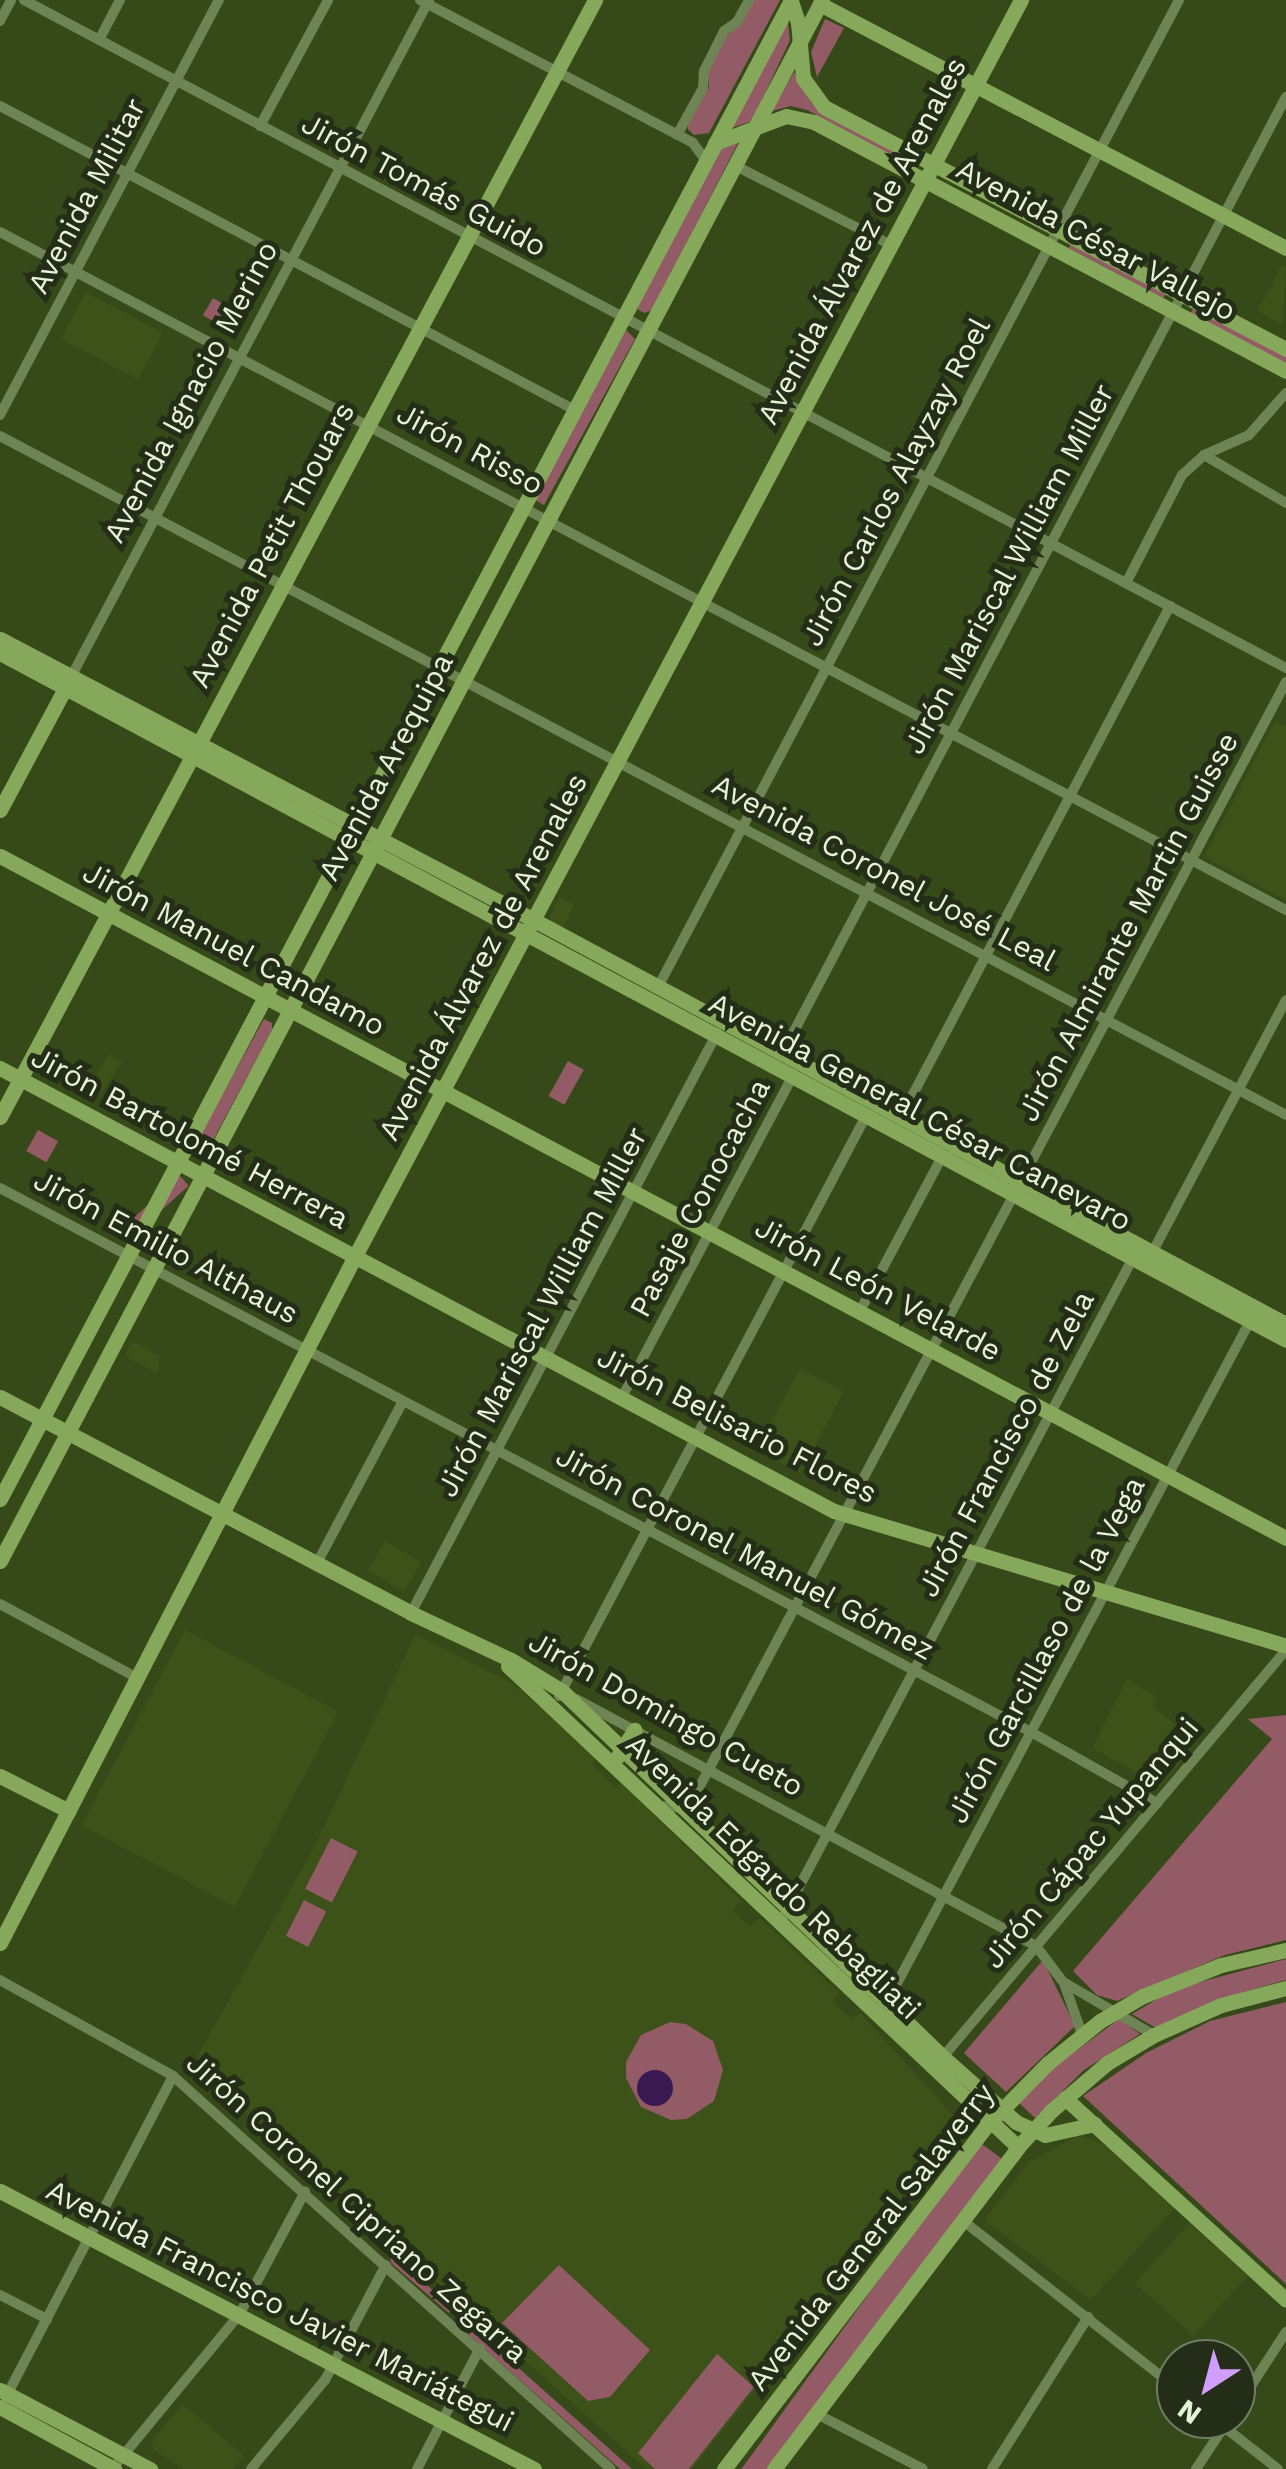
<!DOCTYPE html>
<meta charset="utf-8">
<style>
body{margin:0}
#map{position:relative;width:1286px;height:2469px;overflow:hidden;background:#364a19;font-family:"Work Sans",sans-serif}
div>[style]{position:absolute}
.built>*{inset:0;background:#3c5218;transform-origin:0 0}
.green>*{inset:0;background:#935b65;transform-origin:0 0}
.water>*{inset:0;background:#3a1852}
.round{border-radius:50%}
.street>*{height:10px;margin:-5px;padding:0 5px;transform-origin:5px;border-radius:5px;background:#6f8454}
.secondary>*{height:15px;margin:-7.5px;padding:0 7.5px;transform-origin:7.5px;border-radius:7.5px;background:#86a85a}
span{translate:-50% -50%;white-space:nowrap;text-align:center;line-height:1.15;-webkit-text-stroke:10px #242d18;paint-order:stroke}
.street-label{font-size:30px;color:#e5f3d7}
.north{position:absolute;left:1156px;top:2339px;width:100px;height:100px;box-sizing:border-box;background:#242d18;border:2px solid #717c64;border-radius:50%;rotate:216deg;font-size:28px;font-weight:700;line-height:40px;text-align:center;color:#e5f3d7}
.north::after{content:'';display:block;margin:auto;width:35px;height:45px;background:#d19dfe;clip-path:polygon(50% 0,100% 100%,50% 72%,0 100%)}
</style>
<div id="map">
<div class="built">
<div style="clip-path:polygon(1282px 265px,1286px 267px,1283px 325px,1257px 311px)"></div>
<div style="left:86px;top:292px;width:87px;height:53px;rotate:28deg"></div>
<div style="clip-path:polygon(1275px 721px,1286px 727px,1286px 900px,1204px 857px)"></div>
<div style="left:559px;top:897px;width:17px;height:27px;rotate:25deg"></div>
<div style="left:109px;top:1054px;width:15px;height:40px;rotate:32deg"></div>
<div style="clip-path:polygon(132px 1341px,160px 1356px,158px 1373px,124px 1356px)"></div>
<div style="left:800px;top:1368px;width:50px;height:93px;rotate:28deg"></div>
<div style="left:385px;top:1541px;width:42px;height:34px;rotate:30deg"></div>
<div style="left:185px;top:1630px;width:174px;height:221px;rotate:28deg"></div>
<div style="clip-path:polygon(415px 1635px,511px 1682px,556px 1721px,596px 1758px,592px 1764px,615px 1787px,621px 1783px,741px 1900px,733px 1911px,750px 1927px,760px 1918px,839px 1993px,832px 2002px,852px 2019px,860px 2013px,964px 2127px,692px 2469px,646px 2469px,193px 2064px,315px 1845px)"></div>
<div style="clip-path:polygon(1127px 1679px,1157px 1697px,1153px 1707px,1197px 1742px,1162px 1786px,1092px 1748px)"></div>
<div style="clip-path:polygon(1078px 2136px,1102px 2143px,1175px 2208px,1091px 2300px,984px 2220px,1029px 2162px)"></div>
<div style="left:1189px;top:2223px;width:79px;height:81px;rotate:42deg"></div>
<div style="clip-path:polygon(183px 2404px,244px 2456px,233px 2469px,183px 2469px,153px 2449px,152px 2440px)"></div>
</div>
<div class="green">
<div style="clip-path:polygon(753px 0,780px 0,709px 133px,694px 135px,688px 129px,688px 121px,709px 88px,708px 73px,726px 34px)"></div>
<div style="clip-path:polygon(787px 15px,790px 40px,752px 121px,726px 130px)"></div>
<div style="clip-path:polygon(825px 19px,844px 28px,817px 77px,811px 52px)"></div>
<div style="clip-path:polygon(794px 72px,812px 104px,911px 157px,908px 164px,807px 110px,791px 106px,772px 111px)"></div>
<div style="clip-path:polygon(739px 141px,652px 310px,645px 313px,638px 310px,638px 302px,719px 146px)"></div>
<div style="left:1073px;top:240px;width:107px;height:9px;rotate:28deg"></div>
<div style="left:213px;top:298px;width:36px;height:20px;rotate:30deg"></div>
<div style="clip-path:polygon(1195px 306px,1286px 353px,1286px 366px,1190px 314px)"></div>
<div style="clip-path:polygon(626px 330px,635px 339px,544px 505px,535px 500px)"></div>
<div style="clip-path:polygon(264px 1019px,272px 1023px,272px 1030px,203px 1159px,190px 1153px)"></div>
<div style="left:568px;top:1061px;width:18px;height:40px;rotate:29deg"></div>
<div style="left:38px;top:1130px;width:23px;height:24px;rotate:29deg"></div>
<div style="left:180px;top:1176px;width:13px;height:83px;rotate:48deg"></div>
<div style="clip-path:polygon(1286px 1715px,1286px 1940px,1225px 1955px,1117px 2001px,1097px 1995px,1073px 1971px,1272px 1739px,1248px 1719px)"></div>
<div style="left:331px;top:1838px;width:30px;height:57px;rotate:27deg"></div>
<div style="left:304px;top:1900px;width:25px;height:40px;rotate:27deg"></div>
<div style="clip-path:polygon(1286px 1959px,1286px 1980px,1219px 1999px,1156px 2028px,1132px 2014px,1174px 1989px)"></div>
<div style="clip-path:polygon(1043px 1960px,1075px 2026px,1006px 2092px,964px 2053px)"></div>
<div style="clip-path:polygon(1286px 2002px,1286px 2284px,1083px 2096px,1146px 2053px,1210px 2021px)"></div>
<div style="clip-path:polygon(1119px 2019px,1140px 2034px,1084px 2070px,1035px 2118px,1018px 2102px,1049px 2071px)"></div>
<div style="clip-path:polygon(evenodd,670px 2022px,686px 2024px,713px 2041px,723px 2070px,714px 2101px,687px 2119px,671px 2120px,641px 2107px,626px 2078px,626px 2062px,641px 2035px,670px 2022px,640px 2078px,670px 2078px,673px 2089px,639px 2095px,640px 2078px)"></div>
<div style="left:979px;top:2142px;width:29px;height:411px;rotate:36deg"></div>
<div style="clip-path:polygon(390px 2251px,452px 2308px,449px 2313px,391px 2263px)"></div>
<div style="clip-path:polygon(559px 2265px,650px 2350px,610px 2397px,588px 2401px,502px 2323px)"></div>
<div style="clip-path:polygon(472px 2330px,476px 2330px,632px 2469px,620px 2469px,469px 2335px)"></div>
<div style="clip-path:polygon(717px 2354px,754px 2387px,689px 2469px,655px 2469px,638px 2453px)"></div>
</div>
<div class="water">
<div class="round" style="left:637px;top:2070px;width:36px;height:36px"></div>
</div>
<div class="street">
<div style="left:24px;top:0;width:1428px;rotate:27.89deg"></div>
<div style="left:420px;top:0;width:308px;rotate:27.6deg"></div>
<div style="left:693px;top:143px;width:22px;rotate:54deg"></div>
<div style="left:0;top:21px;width:24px;rotate:-62deg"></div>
<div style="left:99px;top:40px;width:45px;rotate:-62.3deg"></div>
<div style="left:0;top:106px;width:650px;rotate:27.87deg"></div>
<div style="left:260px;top:126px;width:143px;rotate:-61.6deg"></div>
<div style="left:677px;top:135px;width:54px;rotate:-61deg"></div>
<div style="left:703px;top:88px;width:17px;rotate:-87deg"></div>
<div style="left:704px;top:71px;width:45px;rotate:-63.4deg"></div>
<div style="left:724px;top:31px;width:16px;rotate:-35deg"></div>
<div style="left:737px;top:22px;width:25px;rotate:-61deg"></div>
<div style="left:736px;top:166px;width:176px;rotate:27deg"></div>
<div style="left:0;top:232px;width:1454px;rotate:27.8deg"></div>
<div style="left:0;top:415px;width:469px;rotate:-62.2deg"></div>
<div style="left:0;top:436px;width:1454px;rotate:27.83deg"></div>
<div style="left:1204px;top:455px;width:95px;rotate:30.3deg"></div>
<div style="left:1126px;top:583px;width:122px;rotate:-62.6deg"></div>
<div style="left:1182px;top:475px;width:30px;rotate:-42deg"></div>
<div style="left:1204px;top:455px;width:49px;rotate:-24deg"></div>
<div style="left:1249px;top:435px;width:56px;rotate:-48.6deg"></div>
<div style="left:71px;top:677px;width:766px;rotate:-62.13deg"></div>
<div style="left:658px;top:987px;width:1116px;rotate:-62.17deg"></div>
<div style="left:781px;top:1056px;width:1084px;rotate:-62.23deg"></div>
<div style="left:900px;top:1119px;width:580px;rotate:-62.24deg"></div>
<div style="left:0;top:1188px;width:1166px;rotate:27.82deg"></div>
<div style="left:1031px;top:1732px;width:145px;rotate:29.4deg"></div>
<div style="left:860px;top:1311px;width:177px;rotate:-62deg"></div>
<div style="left:621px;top:1399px;width:368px;rotate:-62deg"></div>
<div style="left:317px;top:1563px;width:183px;rotate:-62deg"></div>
<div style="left:0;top:1604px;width:158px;rotate:28.3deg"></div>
<div style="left:411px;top:1613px;width:656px;rotate:-62.18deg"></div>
<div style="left:559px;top:1696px;width:658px;rotate:-62.11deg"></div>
<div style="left:576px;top:1699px;width:522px;rotate:28.23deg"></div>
<div style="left:1036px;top:1946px;width:46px;rotate:52.9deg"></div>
<div style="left:1064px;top:1983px;width:54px;rotate:70.6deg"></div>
<div style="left:660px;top:1806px;width:24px;rotate:5deg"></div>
<div style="left:684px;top:1808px;width:11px;rotate:-41deg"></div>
<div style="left:692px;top:1801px;width:1267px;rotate:-62.04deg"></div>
<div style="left:780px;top:1923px;width:753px;rotate:-62.04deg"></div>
<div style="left:1133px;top:1258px;width:20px;rotate:-15deg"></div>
<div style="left:1152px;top:1253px;width:286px;rotate:-62.1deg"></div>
<div style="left:0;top:1980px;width:198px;rotate:29deg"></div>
<div style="left:173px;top:2076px;width:588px;rotate:41.9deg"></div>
<div style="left:1065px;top:1983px;width:103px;rotate:30.3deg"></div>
<div style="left:886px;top:2004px;width:774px;rotate:-61.94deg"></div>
<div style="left:942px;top:2058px;width:534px;rotate:-49.86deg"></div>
<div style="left:962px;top:2220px;width:272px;rotate:38.1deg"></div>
<div style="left:0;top:2295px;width:53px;rotate:27.1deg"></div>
<div style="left:6px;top:2397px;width:362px;rotate:-62.5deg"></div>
<div style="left:1236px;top:2409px;width:92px;rotate:-57deg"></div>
<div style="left:817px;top:2414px;width:119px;rotate:27.4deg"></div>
<div style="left:1214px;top:2419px;width:81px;rotate:38deg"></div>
<div style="left:112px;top:2469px;width:200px;rotate:-50.5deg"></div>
<div style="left:239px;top:2315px;width:140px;rotate:-61.8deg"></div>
<div style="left:251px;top:2469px;width:116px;rotate:-50.3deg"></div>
<div style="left:325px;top:2380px;width:130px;rotate:-62.1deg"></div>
<div style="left:417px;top:2469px;width:136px;rotate:-62.5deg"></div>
<div style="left:992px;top:2469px;width:180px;rotate:-57.7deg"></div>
<div style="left:1196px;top:2469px;width:60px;rotate:-56.6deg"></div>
</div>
<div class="secondary">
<div style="left:791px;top:1px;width:22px;rotate:72deg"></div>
<div style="left:798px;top:22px;width:56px;rotate:84.9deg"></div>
<div style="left:803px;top:78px;width:36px;rotate:54deg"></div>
<div style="left:824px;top:107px;width:522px;rotate:27.65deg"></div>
<div style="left:820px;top:4px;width:526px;rotate:27.64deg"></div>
<div style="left:715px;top:143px;width:76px;rotate:-20.8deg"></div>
<div style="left:786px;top:116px;width:29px;rotate:12deg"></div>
<div style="left:814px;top:122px;width:534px;rotate:27.81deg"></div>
<div style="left:0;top:639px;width:603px;rotate:27.75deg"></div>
<div style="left:534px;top:920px;width:854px;rotate:28.25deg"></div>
<div style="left:0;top:653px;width:1458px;rotate:28.11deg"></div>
<div style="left:0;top:810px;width:146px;rotate:-61.9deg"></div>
<div style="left:0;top:856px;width:1456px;rotate:27.94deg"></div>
<div style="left:0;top:1068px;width:944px;rotate:27.98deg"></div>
<div style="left:834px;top:1511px;width:472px;rotate:16.6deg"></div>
<div style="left:0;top:1117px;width:1266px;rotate:-61.96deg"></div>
<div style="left:0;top:1397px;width:464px;rotate:27.7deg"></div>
<div style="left:411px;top:1613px;width:110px;rotate:25.2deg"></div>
<div style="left:511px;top:1660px;width:60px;rotate:31.3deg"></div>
<div style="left:562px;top:1691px;width:528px;rotate:43.85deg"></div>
<div style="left:943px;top:2057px;width:98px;rotate:41.7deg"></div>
<div style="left:1016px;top:2122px;width:32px;rotate:24deg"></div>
<div style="left:1045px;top:2135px;width:51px;rotate:-12.4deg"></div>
<div style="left:0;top:1499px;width:1695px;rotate:-62.18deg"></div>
<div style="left:0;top:1561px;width:1764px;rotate:-62.23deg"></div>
<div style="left:508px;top:1666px;width:701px;rotate:43.32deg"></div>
<div style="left:618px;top:1756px;width:31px;rotate:-58deg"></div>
<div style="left:0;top:1776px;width:77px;rotate:26.9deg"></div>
<div style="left:0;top:1943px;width:773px;rotate:-62.67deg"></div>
<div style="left:355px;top:1256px;width:1422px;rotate:-62.07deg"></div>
<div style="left:1065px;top:2098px;width:299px;rotate:42.4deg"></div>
<div style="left:0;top:2191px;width:602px;rotate:27.5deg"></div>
<div style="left:0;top:2390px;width:170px;rotate:27.8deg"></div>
<div style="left:0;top:2407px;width:130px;rotate:28.5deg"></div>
<div style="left:724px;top:2469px;width:436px;rotate:-52.6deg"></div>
<div style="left:989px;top:2123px;width:84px;rotate:-45.5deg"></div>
<div style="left:1048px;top:2063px;width:67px;rotate:-38.9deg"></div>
<div style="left:1100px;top:2021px;width:50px;rotate:-30.2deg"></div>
<div style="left:1143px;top:1996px;width:84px;rotate:-21.7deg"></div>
<div style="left:1221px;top:1965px;width:67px;rotate:-13deg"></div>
<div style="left:774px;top:2469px;width:404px;rotate:-52.8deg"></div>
<div style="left:1018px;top:2147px;width:50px;rotate:-47.4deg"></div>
<div style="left:1052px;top:2110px;width:72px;rotate:-40.5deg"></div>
<div style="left:1107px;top:2063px;width:55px;rotate:-30.8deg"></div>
<div style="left:1154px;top:2035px;width:73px;rotate:-24.1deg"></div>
<div style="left:1221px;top:2005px;width:67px;rotate:-14.7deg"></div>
</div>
<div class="street-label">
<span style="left:424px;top:185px;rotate:28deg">Jirón Tomás Guido</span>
<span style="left:87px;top:196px;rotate:-62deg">Avenida Militar</span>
<span style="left:1096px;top:240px;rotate:28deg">Avenida César Vallejo</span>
<span style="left:862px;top:241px;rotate:-62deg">Avenida Álvarez de Arenales</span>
<span style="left:191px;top:392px;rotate:-62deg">Avenida Ignacio Merino</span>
<span style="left:470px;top:449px;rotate:28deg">Jirón Risso</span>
<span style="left:896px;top:482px;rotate:-62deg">Jirón Carlos Alayzay Roel</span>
<span style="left:272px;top:545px;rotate:-62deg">Avenida Petit Thouars</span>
<span style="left:1009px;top:569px;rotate:-62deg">Jirón Mariscal William Miller</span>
<span style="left:386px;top:767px;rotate:-62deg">Avenida Arequipa</span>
<span style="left:884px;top:873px;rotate:28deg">Avenida Coronel José Leal</span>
<span style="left:1128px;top:927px;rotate:-62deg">Jirón Almirante Martin Guisse</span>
<span style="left:234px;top:949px;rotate:28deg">Jirón Manuel Candamo</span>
<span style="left:483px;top:957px;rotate:-62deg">Avenida Álvarez de Arenales</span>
<span style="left:920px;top:1112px;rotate:28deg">Avenida General César Canevaro</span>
<span style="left:190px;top:1138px;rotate:28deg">Jirón Bartolomé Herrera</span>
<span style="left:700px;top:1198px;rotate:-62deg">Pasaje Conocacha</span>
<span style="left:166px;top:1247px;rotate:28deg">Jirón Emilio Althaus</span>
<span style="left:878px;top:1289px;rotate:28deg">Jirón León Velarde</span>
<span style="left:542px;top:1312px;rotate:-62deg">Jirón Mariscal William Miller</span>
<span style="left:737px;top:1425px;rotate:27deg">Jirón Belisario Flores</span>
<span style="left:1006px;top:1444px;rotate:-62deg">Jirón Francisco de Zela</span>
<span style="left:745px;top:1553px;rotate:28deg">Jirón Coronel Manuel Gómez</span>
<span style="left:1046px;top:1650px;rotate:-62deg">Jirón Garcillaso de la Vega</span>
<span style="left:666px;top:1714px;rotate:29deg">Jirón Domingo Cueto</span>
<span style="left:1091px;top:1843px;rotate:-50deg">Jirón Cápac Yupanqui</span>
<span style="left:773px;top:1877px;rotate:44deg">Avenida Edgardo Rebagliati</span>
<span style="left:357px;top:2208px;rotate:42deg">Jirón Coronel Cipriano Zegarra</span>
<span style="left:871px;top:2237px;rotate:-52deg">Avenida General Salaverry</span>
<span style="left:280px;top:2306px;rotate:27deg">Avenida Francisco Javier Mariátegui</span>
</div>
<div class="north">N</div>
</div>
